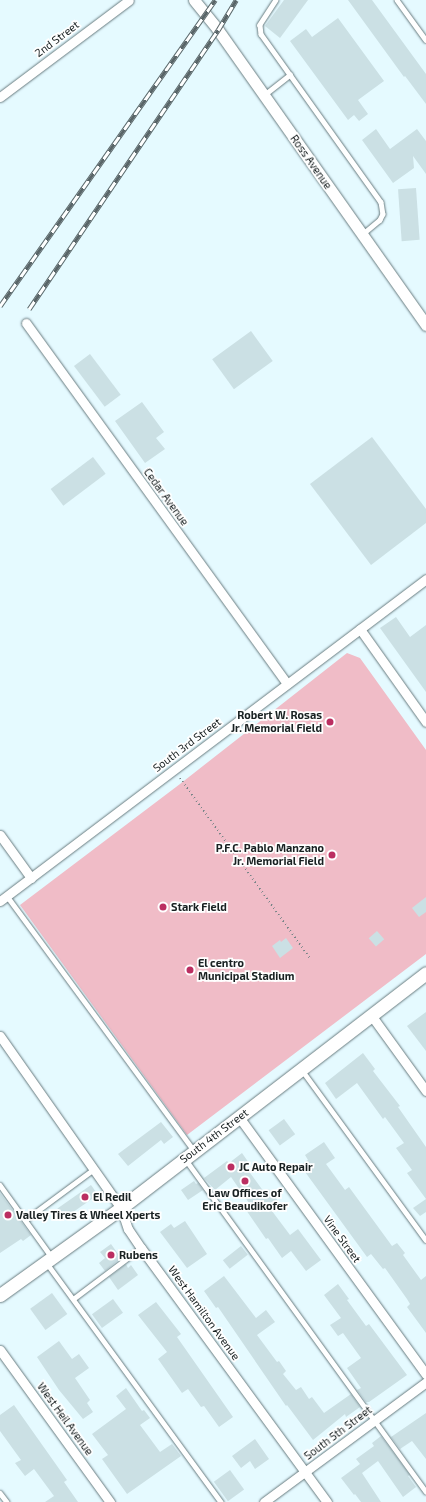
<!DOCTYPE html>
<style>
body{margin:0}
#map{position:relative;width:426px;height:1502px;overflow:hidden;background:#e5faff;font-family:"Exo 2",sans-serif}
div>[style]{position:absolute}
.green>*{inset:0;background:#f0bcc7}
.building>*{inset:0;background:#cbe0e4;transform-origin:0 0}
.path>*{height:2px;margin-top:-1px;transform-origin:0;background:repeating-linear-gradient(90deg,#768487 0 1px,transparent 0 4px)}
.roads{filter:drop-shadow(0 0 1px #697c80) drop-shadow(0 0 1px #697c80)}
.service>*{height:4.5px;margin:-2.25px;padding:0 2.25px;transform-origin:2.25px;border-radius:2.25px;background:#fff}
.minor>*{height:9px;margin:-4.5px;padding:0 4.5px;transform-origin:4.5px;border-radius:4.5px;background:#fff}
.tertiary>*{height:11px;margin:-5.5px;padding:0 5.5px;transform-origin:5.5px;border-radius:5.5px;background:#fff}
.secondary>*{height:13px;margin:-6.5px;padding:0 6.5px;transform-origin:6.5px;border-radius:6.5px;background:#fff}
.rail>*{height:4.5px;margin-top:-2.25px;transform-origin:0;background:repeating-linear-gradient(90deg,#fff 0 9px,#596568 0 18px);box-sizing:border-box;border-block:1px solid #596568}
.dots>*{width:11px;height:11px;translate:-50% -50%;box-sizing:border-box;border:2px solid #fff;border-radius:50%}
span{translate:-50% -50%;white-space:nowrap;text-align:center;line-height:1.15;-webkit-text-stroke:3.5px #fff;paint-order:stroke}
.street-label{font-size:11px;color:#192122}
.poi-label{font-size:11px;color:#192122;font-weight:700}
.right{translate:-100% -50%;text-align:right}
.left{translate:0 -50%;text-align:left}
</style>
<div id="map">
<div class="green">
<div style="clip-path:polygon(347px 653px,360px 658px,426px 750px,426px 954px,187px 1135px,20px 905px,180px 784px)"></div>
</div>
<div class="building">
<div style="clip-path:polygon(284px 0,308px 0,280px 38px,265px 26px)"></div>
<div style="clip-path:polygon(348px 0,372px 0,426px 74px,426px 104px,405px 76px,404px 77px)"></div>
<div style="clip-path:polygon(338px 18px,384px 81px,358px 100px,368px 114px,359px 121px,354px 115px,348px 120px,290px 41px,306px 29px,312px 37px)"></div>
<div style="clip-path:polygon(376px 129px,390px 149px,417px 129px,426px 141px,426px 174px,413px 156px,414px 168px,393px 183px,362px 140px)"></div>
<div style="left:416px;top:188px;width:52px;height:18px;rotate:86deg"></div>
<div style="left:251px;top:331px;width:37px;height:48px;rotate:54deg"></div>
<div style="left:90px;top:354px;width:51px;height:20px;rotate:53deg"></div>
<div style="clip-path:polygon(142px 402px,164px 432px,156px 438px,165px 449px,145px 463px,115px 421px)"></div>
<div style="clip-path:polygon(372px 437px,426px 509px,426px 523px,371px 565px,310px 484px)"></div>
<div style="left:93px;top:457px;width:21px;height:53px;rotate:53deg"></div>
<div style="clip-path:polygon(396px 617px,410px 637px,426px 625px,426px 692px,380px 628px)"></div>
<div style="clip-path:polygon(426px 897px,426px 912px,419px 917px,412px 908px)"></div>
<div style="left:377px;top:931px;width:11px;height:11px;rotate:49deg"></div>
<div style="clip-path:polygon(286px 938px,293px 948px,280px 958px,272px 946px,280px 940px,281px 942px)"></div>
<div style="clip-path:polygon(426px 1012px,426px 1051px,407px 1026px)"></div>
<div style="clip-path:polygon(363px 1053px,375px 1069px,373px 1071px,400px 1106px,398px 1107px,426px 1147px,426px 1212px,420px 1216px,413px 1208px,426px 1199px,407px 1173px,412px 1170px,396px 1148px,404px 1143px,385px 1117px,383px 1119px,357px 1083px,336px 1099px,325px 1083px)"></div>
<div style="left:284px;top:1119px;width:19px;height:19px;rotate:54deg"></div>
<div style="clip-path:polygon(161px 1122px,173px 1137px,164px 1144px,161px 1140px,128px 1166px,118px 1154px)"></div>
<div style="clip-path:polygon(324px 1142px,335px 1158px,326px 1164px,345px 1190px,349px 1187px,392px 1246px,397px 1243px,405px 1253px,403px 1255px,421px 1280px,426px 1276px,426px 1333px,407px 1307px,410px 1304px,407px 1299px,385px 1268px,383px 1269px,371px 1254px,367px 1257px,300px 1165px,308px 1160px,305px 1155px)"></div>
<div style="clip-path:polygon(242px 1153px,249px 1163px,245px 1166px,264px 1192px,269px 1189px,278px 1201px,269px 1207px,290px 1235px,298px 1229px,321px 1260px,306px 1271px,291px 1251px,282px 1258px,268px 1238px,266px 1239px,244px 1207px,249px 1203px,231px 1177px,215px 1190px,204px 1178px,227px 1161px,229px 1163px)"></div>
<div style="clip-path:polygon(194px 1181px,196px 1184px,198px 1183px,203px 1190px,188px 1200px,181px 1190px)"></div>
<div style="left:91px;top:1185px;width:12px;height:41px;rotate:55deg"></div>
<div style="clip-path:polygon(0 1193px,31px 1235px,23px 1241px,21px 1239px,0 1253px)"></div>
<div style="clip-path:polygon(185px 1221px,207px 1254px,187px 1268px,160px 1232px,171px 1224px,174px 1228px)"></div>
<div style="clip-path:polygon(111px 1244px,121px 1258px,105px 1271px,99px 1263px,105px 1258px,100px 1252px)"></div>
<div style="left:241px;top:1246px;width:11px;height:23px;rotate:52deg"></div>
<div style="clip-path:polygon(126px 1264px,128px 1268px,131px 1265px,138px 1275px,118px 1290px,109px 1277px)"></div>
<div style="clip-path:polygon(224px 1276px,256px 1318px,266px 1310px,275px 1322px,257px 1335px,277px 1362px,279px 1361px,286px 1371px,283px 1374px,296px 1390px,301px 1387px,309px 1399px,312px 1397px,324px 1413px,351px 1394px,360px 1407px,346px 1417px,345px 1414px,313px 1440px,287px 1405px,286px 1406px,218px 1307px,216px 1308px,204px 1291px)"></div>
<div style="clip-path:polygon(338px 1284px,349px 1299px,347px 1300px,366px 1326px,369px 1324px,407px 1375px,369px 1402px,366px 1402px,357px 1390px,361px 1388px,347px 1368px,361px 1358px,343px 1333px,338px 1336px,330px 1325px,341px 1318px,324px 1295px)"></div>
<div style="left:52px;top:1293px;width:26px;height:27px;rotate:54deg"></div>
<div style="left:113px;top:1299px;width:17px;height:26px;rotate:54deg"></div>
<div style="clip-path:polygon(156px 1302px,181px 1334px,177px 1337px,233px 1417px,219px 1427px,204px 1406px,201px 1407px,188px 1389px,182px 1393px,158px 1359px,167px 1352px,138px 1315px)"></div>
<div style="clip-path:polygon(59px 1341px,72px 1359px,79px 1354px,89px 1368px,75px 1378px,90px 1400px,87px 1403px,93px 1412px,83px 1419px,59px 1390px,37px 1357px)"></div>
<div style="clip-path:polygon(126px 1388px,142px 1411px,144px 1410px,150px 1418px,140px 1425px,160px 1452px,172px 1444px,181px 1456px,127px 1494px,102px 1459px,108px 1455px,92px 1434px,126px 1409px,116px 1396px)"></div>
<div style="clip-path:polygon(14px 1405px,67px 1480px,64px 1482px,78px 1502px,45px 1502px,54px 1496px,34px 1469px,25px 1476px,15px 1463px,21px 1460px,0 1431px,0 1415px)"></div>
<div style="clip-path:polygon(426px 1413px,426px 1459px,412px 1441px,400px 1449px,391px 1437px)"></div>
<div style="clip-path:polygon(381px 1436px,410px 1475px,408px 1476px,416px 1487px,403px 1497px,378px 1461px,362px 1473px,381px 1502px,361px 1502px,355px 1494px,354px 1495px,341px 1478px,360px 1464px,356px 1459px,374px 1446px,372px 1443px)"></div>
<div style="clip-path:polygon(255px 1439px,269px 1459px,255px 1469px,250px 1461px,241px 1468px,232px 1456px)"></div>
<div style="left:230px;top:1470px;width:24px;height:20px;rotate:54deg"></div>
</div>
<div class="path">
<div style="left:180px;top:778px;width:222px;rotate:54.2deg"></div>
</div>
<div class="roads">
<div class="service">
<div style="left:276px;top:0;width:30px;rotate:123deg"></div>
<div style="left:260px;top:25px;width:9px;rotate:84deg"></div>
<div style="left:261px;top:34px;width:206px;rotate:54.5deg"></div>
<div style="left:381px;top:202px;width:12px;rotate:81deg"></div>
<div style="left:383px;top:214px;width:7px;rotate:117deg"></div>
<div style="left:380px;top:220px;width:23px;rotate:140deg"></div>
<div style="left:397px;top:0;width:49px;rotate:54.1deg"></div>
<div style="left:264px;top:95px;width:33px;rotate:-38deg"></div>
<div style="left:7px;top:896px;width:316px;rotate:53.7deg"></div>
<div style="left:302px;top:1070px;width:210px;rotate:53.9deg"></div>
<div style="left:186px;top:1160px;width:409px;rotate:54.1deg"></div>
<div style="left:0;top:1185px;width:87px;rotate:54.3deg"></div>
<div style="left:25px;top:1220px;width:86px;rotate:-36.5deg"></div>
<div style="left:46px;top:1262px;width:297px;rotate:53.9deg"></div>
<div style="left:73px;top:1299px;width:85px;rotate:-36.9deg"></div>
<div style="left:0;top:1493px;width:11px;rotate:52deg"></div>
</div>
<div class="minor">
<div style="left:0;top:97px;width:161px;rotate:-36.9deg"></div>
<div style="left:26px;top:323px;width:445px;rotate:54.1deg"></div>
<div style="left:360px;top:629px;width:114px;rotate:54.6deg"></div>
<div style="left:0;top:835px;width:53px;rotate:54.2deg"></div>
<div style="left:0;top:901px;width:534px;rotate:-37.08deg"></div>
<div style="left:371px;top:1015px;width:94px;rotate:54.1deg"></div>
<div style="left:0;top:1036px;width:210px;rotate:54.9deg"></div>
<div style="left:121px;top:1208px;width:22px;rotate:72deg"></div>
<div style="left:128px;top:1229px;width:23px;rotate:56deg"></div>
<div style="left:141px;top:1248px;width:315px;rotate:53.8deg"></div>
<div style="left:239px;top:1117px;width:318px;rotate:54deg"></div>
<div style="left:0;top:1350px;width:188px;rotate:54.1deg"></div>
<div style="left:264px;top:1502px;width:202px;rotate:-36.5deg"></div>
</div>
<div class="tertiary">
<div style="left:194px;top:0;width:38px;rotate:51deg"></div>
<div style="left:218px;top:30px;width:361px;rotate:54.8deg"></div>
</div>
<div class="secondary">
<div style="left:0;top:1295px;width:149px;rotate:-35.7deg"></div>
<div style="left:121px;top:1208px;width:385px;rotate:-37.6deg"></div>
</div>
</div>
<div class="rail">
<div style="left:0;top:306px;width:374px;rotate:-54.9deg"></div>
<div style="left:29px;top:309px;width:337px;rotate:-55.9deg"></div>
<div style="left:218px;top:30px;width:35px;rotate:-59deg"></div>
</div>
<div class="dots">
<div style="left:330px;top:722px;background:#bb2e61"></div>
<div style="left:332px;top:855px;background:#bb2e61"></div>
<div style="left:163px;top:907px;background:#bb2e61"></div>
<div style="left:190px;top:970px;background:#bb2e61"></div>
<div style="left:231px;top:1167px;background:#bb2e61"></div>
<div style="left:245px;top:1181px;background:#bb2e61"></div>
<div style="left:85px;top:1197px;background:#bb2e61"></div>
<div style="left:8px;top:1215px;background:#bb2e61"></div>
<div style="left:111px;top:1255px;background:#bb2e61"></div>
</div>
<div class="street-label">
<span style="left:57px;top:39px;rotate:-37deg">2nd Street</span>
<span style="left:311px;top:162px;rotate:55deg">Ross Avenue</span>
<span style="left:166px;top:497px;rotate:54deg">Cedar Avenue</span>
<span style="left:187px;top:745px;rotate:-37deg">South 3rd Street</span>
<span style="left:214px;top:1136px;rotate:-37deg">South 4th Street</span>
<span style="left:342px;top:1239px;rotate:54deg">Vine Street</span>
<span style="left:204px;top:1313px;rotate:54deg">West Hamilton Avenue</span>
<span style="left:65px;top:1419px;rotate:54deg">West Heil Avenue</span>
<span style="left:338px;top:1433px;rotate:-37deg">South 5th Street</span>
</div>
<div class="poi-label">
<span class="right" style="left:322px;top:722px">Robert W. Rosas<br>Jr. Memorial Field</span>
<span class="right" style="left:324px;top:855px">P.F.C. Pablo Manzano<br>Jr. Memorial Field</span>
<span class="left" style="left:171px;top:907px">Stark Field</span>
<span class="left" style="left:198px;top:970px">El centro<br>Municipal Stadium</span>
<span class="left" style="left:239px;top:1167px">JC Auto Repair</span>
<span style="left:245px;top:1200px">Law Offices of<br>Eric Beaudikofer</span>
<span class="left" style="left:93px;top:1197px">El Redil</span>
<span class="left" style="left:16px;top:1215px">Valley Tires &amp; Wheel Xperts</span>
<span class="left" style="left:119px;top:1255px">Rubens</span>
</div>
</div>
